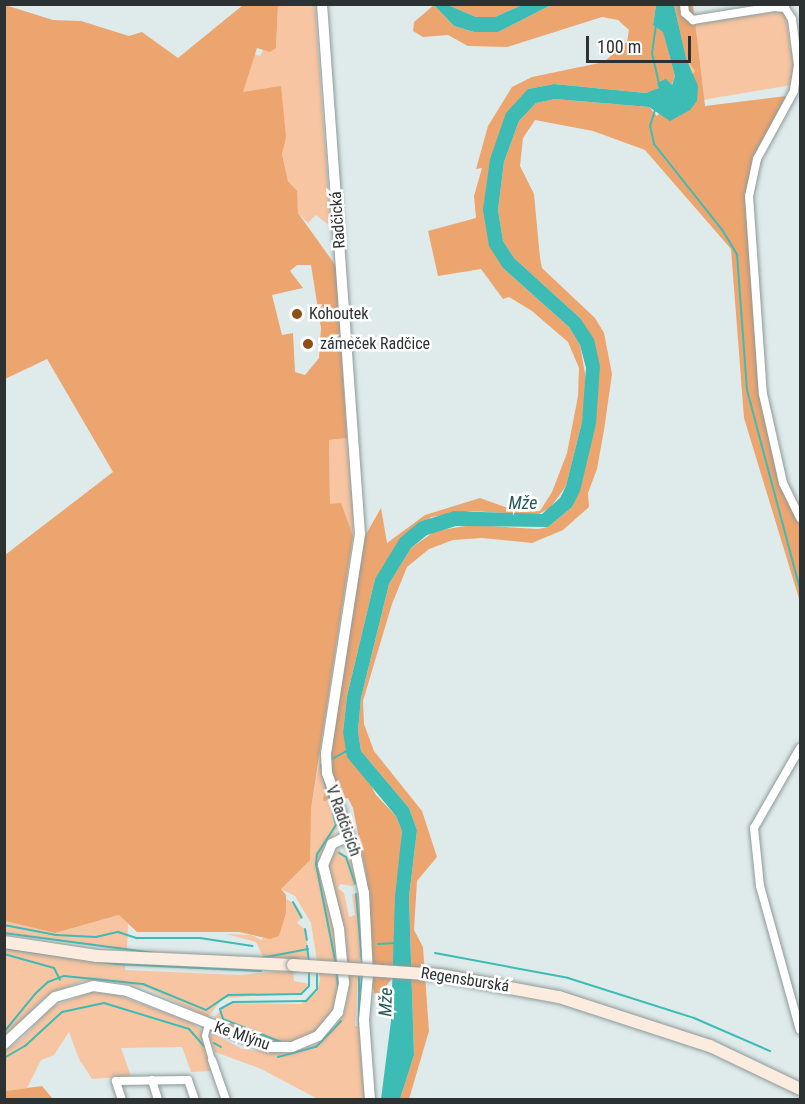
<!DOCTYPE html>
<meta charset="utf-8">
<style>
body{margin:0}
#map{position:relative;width:805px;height:1104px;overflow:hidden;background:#deebea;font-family:"Roboto Condensed",sans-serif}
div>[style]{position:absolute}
.green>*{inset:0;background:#f7c5a2}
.forest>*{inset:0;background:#eda570}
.water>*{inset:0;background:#3cbcb4}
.stream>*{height:2px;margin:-1px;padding:0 1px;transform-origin:1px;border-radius:1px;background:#3cbcb4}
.roads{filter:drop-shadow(0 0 2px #8d9a98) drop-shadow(0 0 2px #8d9a98)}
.pedestrian>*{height:6px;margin:-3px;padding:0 3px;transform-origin:3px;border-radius:3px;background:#fff}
.minor>*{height:8px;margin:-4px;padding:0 4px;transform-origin:4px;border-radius:4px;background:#fff}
.tertiary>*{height:10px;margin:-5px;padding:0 5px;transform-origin:5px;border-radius:5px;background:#fff}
.secondary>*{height:12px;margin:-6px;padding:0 6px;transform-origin:6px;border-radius:6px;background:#fcebdf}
.bridges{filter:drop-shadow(0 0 2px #8d9a98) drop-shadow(0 0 2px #8d9a98)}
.secondary-bridge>*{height:12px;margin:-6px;padding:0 6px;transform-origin:6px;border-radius:6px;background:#fcebdf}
.dots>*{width:16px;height:16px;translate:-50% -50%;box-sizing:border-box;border:3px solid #fff;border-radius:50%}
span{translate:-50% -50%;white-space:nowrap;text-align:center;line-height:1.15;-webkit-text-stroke:5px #fff;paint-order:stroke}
.street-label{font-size:16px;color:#2c3131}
.poi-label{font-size:16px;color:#2c3131}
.left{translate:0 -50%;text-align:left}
.water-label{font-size:18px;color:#245955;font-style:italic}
.frame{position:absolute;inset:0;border:6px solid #2c3131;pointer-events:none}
.scale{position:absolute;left:586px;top:36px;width:105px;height:27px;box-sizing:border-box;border:3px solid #2c3131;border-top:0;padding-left:8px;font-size:18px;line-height:21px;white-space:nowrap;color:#2c3131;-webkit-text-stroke:4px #fff;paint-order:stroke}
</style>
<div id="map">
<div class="green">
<div style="clip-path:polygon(278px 5px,315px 5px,331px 227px,316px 215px,308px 223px,298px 213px,296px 191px,288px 181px,282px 154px,284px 130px,242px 93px,254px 54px,260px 56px,263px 50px,276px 48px)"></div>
<div style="clip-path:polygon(785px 11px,795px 74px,791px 85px,697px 101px,677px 25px)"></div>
<div style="clip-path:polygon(347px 438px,353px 507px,353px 536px,341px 504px,330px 504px,329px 440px)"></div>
<div style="clip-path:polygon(322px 744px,325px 784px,339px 825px,318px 861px,336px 929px,340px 973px,337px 1004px,318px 1031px,292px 1043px,269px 1042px,217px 1023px,215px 1017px,227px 1003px,301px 1004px,317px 992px,320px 979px,311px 923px,295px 896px,281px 889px,311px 809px)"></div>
<div style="clip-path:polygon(339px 850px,353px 862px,358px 881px,353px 886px,340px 884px,338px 888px,344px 893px,349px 917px,355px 915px,352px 894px,360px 895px,364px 956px,359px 959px,355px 1026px,360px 1026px,366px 1099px,318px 1099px,259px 1068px,215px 1052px,209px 1037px,212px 1033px,242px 1049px,288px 1054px,317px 1044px,334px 1029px,344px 1013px,349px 991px,345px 930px,328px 867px,332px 855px)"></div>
<div style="clip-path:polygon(286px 899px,295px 904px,303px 916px,297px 923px,307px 931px,307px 959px,264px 959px,256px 942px,226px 934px,252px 935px,261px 940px,286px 913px)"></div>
<div style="clip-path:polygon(119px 915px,128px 923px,127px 950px,5px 932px,5px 921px,55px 933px)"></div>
<div style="clip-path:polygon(4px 949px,125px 965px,125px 970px,239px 975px,293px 970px,294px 981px,309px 984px,300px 993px,223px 998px,208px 1017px,146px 988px,109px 980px,82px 981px,45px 997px,5px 1038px)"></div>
<div style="clip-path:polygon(92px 992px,118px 995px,192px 1023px,202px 1031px,213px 1071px,191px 1072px,182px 1047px,121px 1048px,131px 1076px,92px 1079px,79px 1059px,69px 1032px,54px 1055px,41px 1060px,27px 1088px,5px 1091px,5px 1051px,23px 1038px,51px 1007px)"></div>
</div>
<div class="forest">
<div style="clip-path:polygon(evenodd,5px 5px,53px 20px,81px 21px,129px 36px,142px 32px,178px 58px,243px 5px,278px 5px,276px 48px,270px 52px,257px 48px,243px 92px,281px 86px,286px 137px,282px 154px,288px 181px,297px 191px,298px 213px,336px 266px,347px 438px,329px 440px,330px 504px,341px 503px,353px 536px,311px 809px,310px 860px,281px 889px,286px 895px,286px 913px,279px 936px,270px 939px,239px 932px,137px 932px,119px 915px,55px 933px,5px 921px,5px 555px,113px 472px,47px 359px,5px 379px,5px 5px,297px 265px,311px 265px,321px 328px,319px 358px,305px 375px,295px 372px,293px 333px,282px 335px,272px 295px,303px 288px,290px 271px,297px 265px)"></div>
<div style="clip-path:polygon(434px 5px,454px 26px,474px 32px,498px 32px,551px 5px,656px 5px,653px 25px,663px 31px,675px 76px,671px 86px,646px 93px,554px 84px,528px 89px,490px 159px,503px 268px,569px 327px,580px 345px,587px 385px,582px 422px,566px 486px,550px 508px,537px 515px,472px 511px,431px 517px,375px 579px,347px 696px,343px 732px,376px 795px,396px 816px,402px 831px,392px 978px,381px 993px,375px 994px,370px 979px,371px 926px,366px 874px,353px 808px,348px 798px,323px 801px,365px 536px,381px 508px,387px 543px,425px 515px,480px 498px,519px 512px,540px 511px,552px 492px,567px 453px,578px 396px,579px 368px,568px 342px,532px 311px,509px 297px,503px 299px,481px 269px,438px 276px,428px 231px,476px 218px,474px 196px,482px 168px,476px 169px,488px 126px,512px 87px,532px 77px,604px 62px,627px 42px,629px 30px,618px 20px,602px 17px,507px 47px,468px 46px,448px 35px,423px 37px,413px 31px,414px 22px)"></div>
<div style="clip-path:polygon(448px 5px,522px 5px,495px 17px,476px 17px)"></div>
<div style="clip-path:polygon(674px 5px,693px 5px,705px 106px,795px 95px,765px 150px,752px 188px,761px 350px,768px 400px,789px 492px,800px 512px,800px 602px,744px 418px,731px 249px,645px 150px,593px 131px,535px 120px,523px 138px,520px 166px,534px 194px,540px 258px,542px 268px,595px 318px,604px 333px,612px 374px,604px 430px,597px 469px,588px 493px,589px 507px,563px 530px,532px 543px,482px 538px,453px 540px,429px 549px,407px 567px,392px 604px,363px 701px,364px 724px,374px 751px,422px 811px,437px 857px,417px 881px,414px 930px,423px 947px,429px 1031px,409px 1099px,400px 1099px,414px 1055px,409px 897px,417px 830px,409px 808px,361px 751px,358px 731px,361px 698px,389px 584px,411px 548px,435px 531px,472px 525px,538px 529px,548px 527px,572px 507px,596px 424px,580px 318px,514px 258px,503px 241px,498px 210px,504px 162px,519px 121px,536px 103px,555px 99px,649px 107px,657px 116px,695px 71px,686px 58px)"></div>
<div style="clip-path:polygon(42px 1086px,53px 1099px,5px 1099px,5px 1091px)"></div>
</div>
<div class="water">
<div style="clip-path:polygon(434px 5px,448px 5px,476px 17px,495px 17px,522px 5px,551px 5px,498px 32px,474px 32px,454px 26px)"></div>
<div style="clip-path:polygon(656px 5px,674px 5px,686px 58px,698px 86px,697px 101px,690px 110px,670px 121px,649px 107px,555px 99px,536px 103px,519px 121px,504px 162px,498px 210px,503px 241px,514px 258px,580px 318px,594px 339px,600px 366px,596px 424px,580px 491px,572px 507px,548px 527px,456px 526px,427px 535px,411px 548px,389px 584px,361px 698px,358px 731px,361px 751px,409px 808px,417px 830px,409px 897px,414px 1055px,400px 1099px,381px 1099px,391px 1021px,395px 897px,402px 831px,396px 816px,347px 757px,343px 732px,347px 696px,375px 579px,400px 538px,419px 522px,454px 511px,542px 514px,560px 498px,566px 486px,582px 422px,586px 368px,580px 345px,569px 327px,503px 268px,489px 246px,483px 210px,490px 159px,506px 113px,528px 89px,554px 84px,646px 93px,659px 88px,657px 83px,666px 79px,672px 85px,675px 76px,663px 32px,653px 25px)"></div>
</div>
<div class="stream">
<div style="left:656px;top:25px;width:28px;rotate:98deg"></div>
<div style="left:652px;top:53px;width:32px;rotate:77deg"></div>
<div style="left:655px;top:110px;width:17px;rotate:107deg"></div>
<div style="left:650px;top:126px;width:18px;rotate:77deg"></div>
<div style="left:654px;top:144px;width:111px;rotate:51.6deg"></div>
<div style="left:723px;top:231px;width:27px;rotate:59deg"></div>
<div style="left:737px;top:254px;width:136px;rotate:85.8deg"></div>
<div style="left:747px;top:390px;width:206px;rotate:75.1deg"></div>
<div style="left:332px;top:759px;width:18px;rotate:-29deg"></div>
<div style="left:321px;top:765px;width:62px;rotate:76deg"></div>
<div style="left:336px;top:825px;width:35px;rotate:123deg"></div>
<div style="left:317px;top:854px;width:10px;rotate:96deg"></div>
<div style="left:316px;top:864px;width:103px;rotate:78.8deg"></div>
<div style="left:339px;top:853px;width:8px;rotate:30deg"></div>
<div style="left:346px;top:857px;width:28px;rotate:71deg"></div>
<div style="left:356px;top:894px;width:66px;rotate:84.8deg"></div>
<div style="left:293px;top:902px;width:18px;rotate:61deg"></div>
<div style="left:4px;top:925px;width:53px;rotate:10.9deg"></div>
<div style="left:56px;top:935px;width:40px;rotate:2.9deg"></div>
<div style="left:96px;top:937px;width:23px;rotate:-13deg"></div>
<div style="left:118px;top:932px;width:20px;rotate:18deg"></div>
<div style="left:137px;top:938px;width:63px"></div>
<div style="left:200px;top:938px;width:53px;rotate:8.7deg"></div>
<div style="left:305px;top:929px;width:11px;rotate:80deg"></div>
<div style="left:4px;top:933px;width:150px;rotate:7.6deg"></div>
<div style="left:378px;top:944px;width:18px;rotate:-3deg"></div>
<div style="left:307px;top:946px;width:16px;rotate:83deg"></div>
<div style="left:4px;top:948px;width:113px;rotate:8.1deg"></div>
<div style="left:116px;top:964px;width:145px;rotate:2.8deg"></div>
<div style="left:435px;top:953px;width:135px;rotate:10.6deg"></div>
<div style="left:568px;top:978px;width:132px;rotate:17.6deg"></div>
<div style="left:694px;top:1018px;width:83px;rotate:23.5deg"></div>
<div style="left:4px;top:954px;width:52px;rotate:15.6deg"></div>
<div style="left:54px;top:968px;width:13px;rotate:63deg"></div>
<div style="left:261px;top:958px;width:48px;rotate:-10.8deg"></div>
<div style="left:359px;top:972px;width:52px;rotate:90deg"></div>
<div style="left:337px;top:973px;width:13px;rotate:86deg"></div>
<div style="left:359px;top:1020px;width:46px;rotate:-86.3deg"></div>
<div style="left:4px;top:1032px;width:49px;rotate:-50.8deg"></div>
<div style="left:35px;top:994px;width:18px;rotate:-43deg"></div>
<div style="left:48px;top:982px;width:17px;rotate:-21deg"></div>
<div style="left:64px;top:976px;width:79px;rotate:5.8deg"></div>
<div style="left:143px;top:984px;width:68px;rotate:22.4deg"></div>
<div style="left:206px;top:1010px;width:27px;rotate:-34deg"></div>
<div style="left:228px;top:995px;width:73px;rotate:-0.8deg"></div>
<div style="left:301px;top:994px;width:11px;rotate:-45deg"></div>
<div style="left:309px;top:986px;width:15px;rotate:-90deg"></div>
<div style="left:281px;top:1042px;width:62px;rotate:-158.4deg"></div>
<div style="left:223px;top:1019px;width:10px;rotate:-107deg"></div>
<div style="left:220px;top:1009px;width:15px;rotate:-28deg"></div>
<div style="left:233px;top:1002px;width:73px;rotate:-0.8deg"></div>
<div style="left:306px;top:1001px;width:16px;rotate:-47deg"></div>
<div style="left:317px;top:989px;width:18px;rotate:-90deg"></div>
<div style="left:214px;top:1043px;width:8px;rotate:30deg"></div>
<div style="left:278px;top:1057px;width:39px;rotate:-15deg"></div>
<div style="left:316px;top:1047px;width:36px;rotate:-46deg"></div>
<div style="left:4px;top:1058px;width:24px;rotate:-30deg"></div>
<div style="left:25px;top:1046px;width:50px;rotate:-42.6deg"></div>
<div style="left:62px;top:1012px;width:43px;rotate:-12.1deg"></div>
<div style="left:104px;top:1003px;width:89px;rotate:17deg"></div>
<div style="left:189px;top:1029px;width:23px;rotate:49deg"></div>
</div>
<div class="roads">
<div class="pedestrian">
<div style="left:208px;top:1024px;width:12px;rotate:104deg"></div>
<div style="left:205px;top:1036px;width:25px;rotate:74deg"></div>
</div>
<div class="minor">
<div style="left:684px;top:4px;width:9px;rotate:84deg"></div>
<div style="left:685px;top:13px;width:11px;rotate:41deg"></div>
<div style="left:693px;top:20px;width:82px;rotate:-9.1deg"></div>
<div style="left:774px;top:7px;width:11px;rotate:5deg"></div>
<div style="left:785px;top:8px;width:13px;rotate:58deg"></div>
<div style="left:792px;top:19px;width:46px;rotate:82.6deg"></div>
<div style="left:798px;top:65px;width:26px;rotate:99deg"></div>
<div style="left:794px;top:91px;width:77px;rotate:118.6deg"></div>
<div style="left:757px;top:159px;width:38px;rotate:102deg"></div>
<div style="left:749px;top:196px;width:198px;rotate:86deg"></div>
<div style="left:763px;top:394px;width:91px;rotate:77.3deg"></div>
<div style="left:783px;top:483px;width:39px;rotate:64deg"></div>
<div style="left:800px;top:748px;width:92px;rotate:119.9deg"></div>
<div style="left:754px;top:828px;width:58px;rotate:84.1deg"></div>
<div style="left:760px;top:886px;width:149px;rotate:74.5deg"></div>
<div style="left:212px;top:1060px;width:42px;rotate:70.7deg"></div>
<div style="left:152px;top:1080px;width:21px;rotate:73deg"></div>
<div style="left:122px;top:1100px;width:20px;rotate:-108deg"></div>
<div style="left:116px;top:1081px;width:72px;rotate:-0.8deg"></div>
<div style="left:188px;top:1080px;width:21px;rotate:71deg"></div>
</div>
<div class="tertiary">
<div style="left:322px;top:4px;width:531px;rotate:85.9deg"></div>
<div style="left:360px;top:534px;width:223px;rotate:98.8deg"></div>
<div style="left:326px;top:754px;width:19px;rotate:87deg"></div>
<div style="left:327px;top:773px;width:88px;rotate:70.7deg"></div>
<div style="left:356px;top:856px;width:38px;rotate:78deg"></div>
<div style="left:364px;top:893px;width:82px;rotate:87.2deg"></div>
<div style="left:368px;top:975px;width:45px;rotate:95.1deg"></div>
<div style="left:364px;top:1020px;width:80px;rotate:85.7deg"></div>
<div style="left:4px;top:1044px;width:69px;rotate:-42.7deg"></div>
<div style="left:55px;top:997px;width:40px;rotate:-16deg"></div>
<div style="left:93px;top:986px;width:34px;rotate:8deg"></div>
<div style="left:127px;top:991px;width:153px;rotate:21.5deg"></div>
<div style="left:269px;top:1047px;width:23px"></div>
<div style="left:292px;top:1047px;width:28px;rotate:-23deg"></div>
<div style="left:318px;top:1036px;width:31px;rotate:-50deg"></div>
<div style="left:338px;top:1012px;width:30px;rotate:-78deg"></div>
<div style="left:344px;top:983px;width:54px;rotate:-95.3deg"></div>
<div style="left:339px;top:929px;width:66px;rotate:-104deg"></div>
<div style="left:323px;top:865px;width:23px;rotate:-67deg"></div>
<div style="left:332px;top:844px;width:18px;rotate:-27deg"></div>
</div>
<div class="secondary">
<div style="left:4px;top:942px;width:94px;rotate:8.6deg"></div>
<div style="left:97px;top:956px;width:196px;rotate:2.6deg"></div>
</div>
</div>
<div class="bridges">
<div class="secondary-bridge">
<div style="left:293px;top:965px;width:147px;rotate:3.9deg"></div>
<div style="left:440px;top:975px;width:121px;rotate:10.5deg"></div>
<div style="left:559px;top:997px;width:159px;rotate:18deg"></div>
<div style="left:710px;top:1046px;width:100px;rotate:25.5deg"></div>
</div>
</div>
<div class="dots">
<div style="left:297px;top:314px;background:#8e4f16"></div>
<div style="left:308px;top:344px;background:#8e4f16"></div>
</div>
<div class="street-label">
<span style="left:338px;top:220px;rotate:-94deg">Radčická</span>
<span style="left:343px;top:821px;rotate:70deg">V Radčicích</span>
<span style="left:465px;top:980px;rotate:9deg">Regensburská</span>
<span style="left:242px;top:1036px;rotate:19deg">Ke Mlýnu</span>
</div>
<div class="poi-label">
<span class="left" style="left:309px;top:314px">Kohoutek</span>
<span class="left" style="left:320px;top:344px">zámeček Radčice</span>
</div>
<div class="water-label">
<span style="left:523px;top:503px">Mže</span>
<span style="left:386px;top:1002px;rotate:-88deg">Mže</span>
</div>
<div class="frame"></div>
<div class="scale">100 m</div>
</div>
